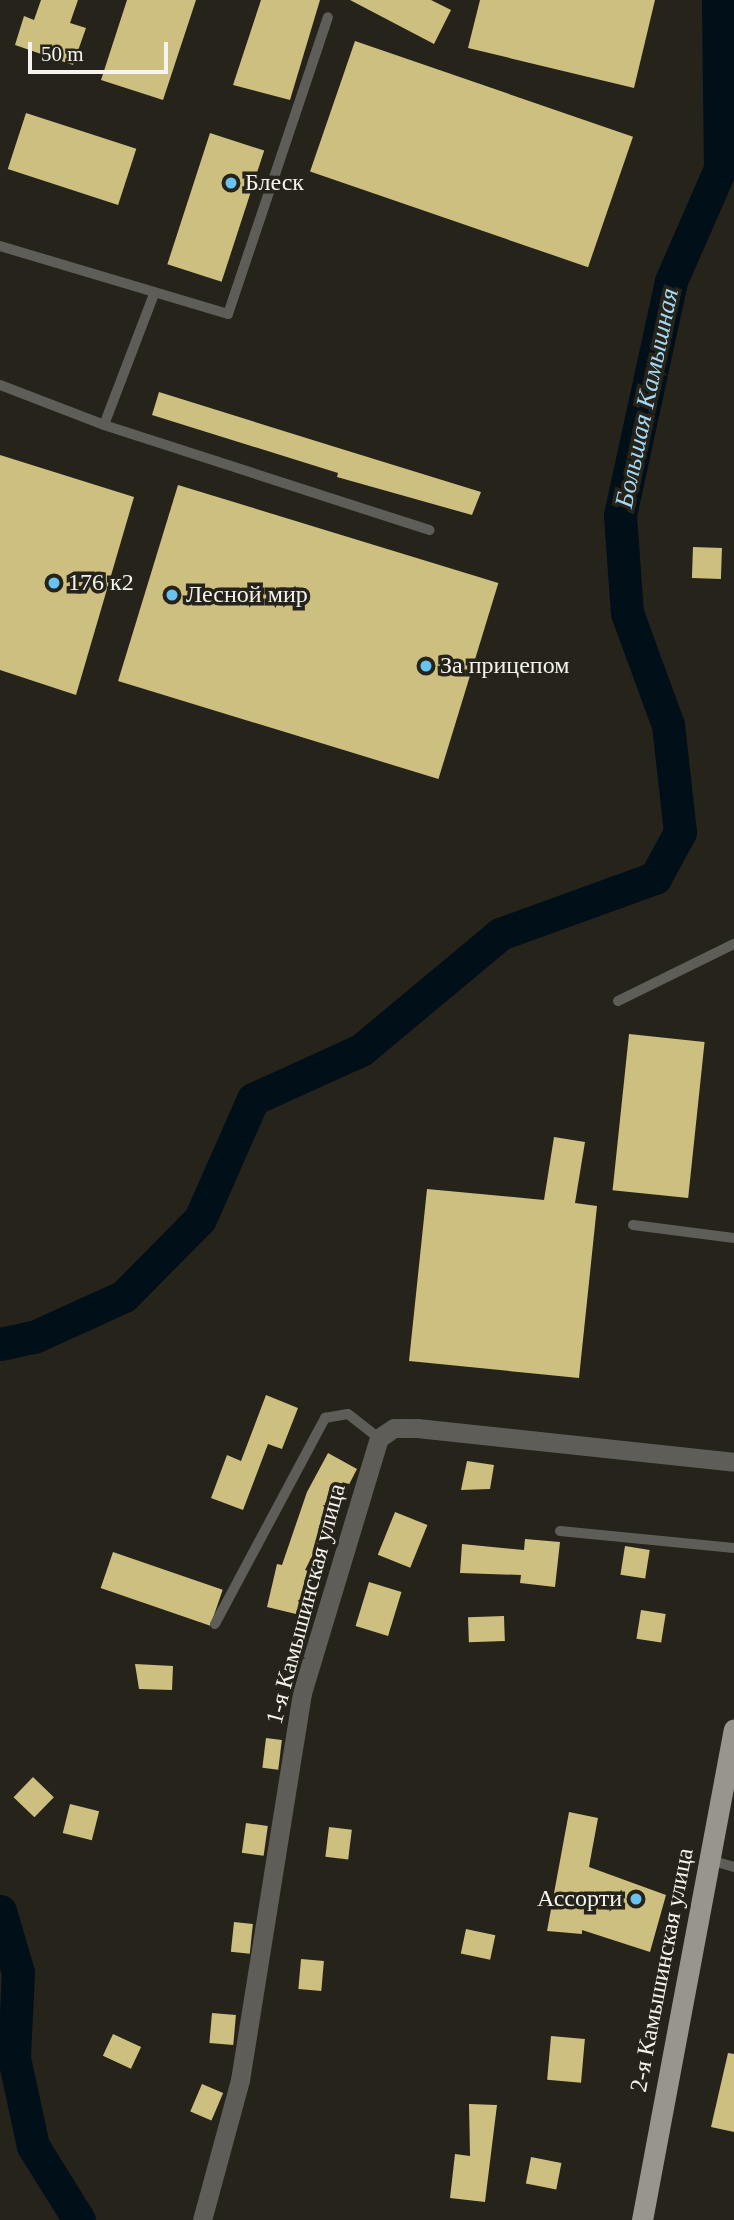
<!DOCTYPE html>
<meta charset="utf-8">
<style>
body{margin:0}
#map{position:relative;width:734px;height:2220px;overflow:hidden;background:#25231a;font-family:"Times New Roman",serif}
div>[style]{position:absolute}
.river>*{height:33px;margin:-16.5px;padding:0 16.5px;transform-origin:16.5px;border-radius:16.5px;background:#000f18}
.building>*{inset:0;background:#cdbf7f;transform-origin:0 0}
.lane>*{height:10px;margin:-5px;padding:0 5px;transform-origin:5px;border-radius:5px;background:#5e5d58}
.street>*{height:19px;margin:-9.5px;padding:0 9.5px;transform-origin:9.5px;border-radius:9.5px;background:#5e5d58}
.primary>*{height:21px;margin:-10.5px;padding:0 10.5px;transform-origin:10.5px;border-radius:10.5px;background:#98968c}
.dots>*{width:19px;height:19px;translate:-50% -50%;box-sizing:border-box;border:4px solid #25231a;border-radius:50%}
span{translate:-50% -50%;white-space:nowrap;text-align:center;line-height:1.15;-webkit-text-stroke:7px #25231a;paint-order:stroke}
.poi-label{font-size:24px;color:#f5f3ed}
.left{translate:0 -50%;text-align:left}
.right{translate:-100% -50%;text-align:right}
.street-label{font-size:24px;color:#f5f3ed}
.water-label{font-size:26px;color:#a4daf7;font-style:italic}
.scale{position:absolute;left:28px;top:42px;width:140px;height:32px;box-sizing:border-box;border:4px solid #f5f3ed;border-top:0;padding-left:9px;font-size:21px;line-height:24px;white-space:nowrap;color:#f5f3ed;-webkit-text-stroke:5px #25231a;paint-order:stroke}
</style>
<div id="map">
<div class="river">
<div style="left:0;top:1344px;width:35px;rotate:-12deg"></div>
<div style="left:34px;top:1337px;width:99px;rotate:-24.5deg"></div>
<div style="left:124px;top:1296px;width:108px;rotate:-45.4deg"></div>
<div style="left:200px;top:1219px;width:131px;rotate:-66.2deg"></div>
<div style="left:253px;top:1099px;width:119px;rotate:-24.4deg"></div>
<div style="left:361px;top:1050px;width:181px;rotate:-39.8deg"></div>
<div style="left:500px;top:934px;width:165px;rotate:-19.9deg"></div>
<div style="left:655px;top:878px;width:52px;rotate:-61.5deg"></div>
<div style="left:680px;top:832px;width:108px;rotate:-96.4deg"></div>
<div style="left:668px;top:725px;width:119px;rotate:-110.1deg"></div>
<div style="left:627px;top:613px;width:98px;rotate:-94.1deg"></div>
<div style="left:620px;top:515px;width:239px;rotate:-77.7deg"></div>
<div style="left:671px;top:281px;width:122px;rotate:-66.4deg"></div>
<div style="left:720px;top:169px;width:169px;rotate:-90.7deg"></div>
<div style="left:0;top:1911px;width:64px;rotate:73.6deg"></div>
<div style="left:18px;top:1972px;width:86px;rotate:92.7deg"></div>
<div style="left:14px;top:2058px;width:90px;rotate:77.8deg"></div>
<div style="left:33px;top:2146px;width:87px;rotate:58.1deg"></div>
</div>
<div class="building">
<div style="clip-path:polygon(41px 0,78px 0,70px 23px,86px 28px,73px 65px,15px 45px,24px 16px,34px 20px)"></div>
<div style="clip-path:polygon(127px 0,196px 0,163px 100px,101px 80px)"></div>
<div style="clip-path:polygon(261px 0,320px 0,290px 100px,233px 85px)"></div>
<div style="clip-path:polygon(350px 0,431px 0,451px 10px,434px 44px)"></div>
<div style="clip-path:polygon(480px 0,655px 0,634px 88px,468px 48px)"></div>
<div style="left:355px;top:41px;width:294px;height:138px;rotate:19deg"></div>
<div style="left:26px;top:113px;width:116px;height:59px;rotate:18deg"></div>
<div style="left:210px;top:133px;width:57px;height:138px;rotate:18deg"></div>
<div style="clip-path:polygon(159px 392px,332px 446px,481px 492px,472px 515px,337px 477px,338px 473px,152px 415px)"></div>
<div style="clip-path:polygon(0 455px,134px 497px,76px 695px,0 670px)"></div>
<div style="left:178px;top:485px;width:335px;height:205px;rotate:17deg"></div>
<div style="left:693px;top:547px;width:29px;height:31px;rotate:2deg"></div>
<div style="left:629px;top:1034px;width:76px;height:157px;rotate:6deg"></div>
<div style="clip-path:polygon(554px 1137px,585px 1142px,575px 1203px,597px 1206px,579px 1378px,409px 1361px,427px 1189px,544px 1200px)"></div>
<div style="clip-path:polygon(266px 1395px,298px 1408px,282px 1449px,268px 1444px,243px 1510px,211px 1498px,227px 1455px,241px 1461px)"></div>
<div style="clip-path:polygon(328px 1453px,357px 1469px,305px 1570px,311px 1572px,300px 1615px,267px 1607px,277px 1564px,282px 1565px,307px 1492px)"></div>
<div style="clip-path:polygon(467px 1461px,494px 1465px,490px 1489px,461px 1490px)"></div>
<div style="left:395px;top:1512px;width:35px;height:46px;rotate:22deg"></div>
<div style="clip-path:polygon(525px 1539px,560px 1542px,555px 1587px,520px 1583px,521px 1575px,460px 1573px,462px 1544px,524px 1550px)"></div>
<div style="left:625px;top:1546px;width:25px;height:29px;rotate:9deg"></div>
<div style="left:113px;top:1552px;width:116px;height:38px;rotate:19deg"></div>
<div style="left:369px;top:1582px;width:34px;height:46px;rotate:17deg"></div>
<div style="left:641px;top:1610px;width:25px;height:29px;rotate:9deg"></div>
<div style="left:504px;top:1616px;width:25px;height:36px;rotate:88deg"></div>
<div style="clip-path:polygon(135px 1664px,173px 1666px,172px 1690px,139px 1689px)"></div>
<div style="left:266px;top:1738px;width:16px;height:30px;rotate:7deg"></div>
<div style="left:33px;top:1777px;width:29px;height:28px;rotate:44deg"></div>
<div style="left:70px;top:1804px;width:30px;height:30px;rotate:14deg"></div>
<div style="clip-path:polygon(569px 1812px,598px 1818px,589px 1867px,666px 1895px,650px 1952px,582px 1930px,582px 1934px,547px 1931px)"></div>
<div style="left:246px;top:1823px;width:22px;height:30px;rotate:8deg"></div>
<div style="left:329px;top:1827px;width:23px;height:30px;rotate:7deg"></div>
<div style="left:234px;top:1922px;width:19px;height:30px;rotate:6deg"></div>
<div style="left:466px;top:1929px;width:30px;height:25px;rotate:12deg"></div>
<div style="left:301px;top:1959px;width:23px;height:30px;rotate:5deg"></div>
<div style="left:212px;top:2013px;width:24px;height:30px;rotate:5deg"></div>
<div style="left:113px;top:2034px;width:31px;height:24px;rotate:25deg"></div>
<div style="left:551px;top:2036px;width:34px;height:44px;rotate:5deg"></div>
<div style="clip-path:polygon(728px 2053px,734px 2054px,734px 2132px,711px 2127px)"></div>
<div style="left:202px;top:2084px;width:23px;height:30px;rotate:23deg"></div>
<div style="clip-path:polygon(469px 2104px,497px 2105px,485px 2202px,450px 2198px,455px 2154px,470px 2156px)"></div>
<div style="left:531px;top:2157px;width:31px;height:27px;rotate:11deg"></div>
</div>
<div class="lane">
<div style="left:0;top:246px;width:238px;rotate:16.6deg"></div>
<div style="left:228px;top:314px;width:313px;rotate:-71.4deg"></div>
<div style="left:154px;top:294px;width:140px;rotate:110.9deg"></div>
<div style="left:104px;top:425px;width:342px;rotate:17.9deg"></div>
<div style="left:0;top:385px;width:111px;rotate:21deg"></div>
<div style="left:618px;top:1001px;width:129px;rotate:-26.2deg"></div>
<div style="left:633px;top:1225px;width:102px;rotate:7.3deg"></div>
<div style="left:560px;top:1531px;width:175px;rotate:5.6deg"></div>
<div style="left:215px;top:1624px;width:234px;rotate:-61.9deg"></div>
<div style="left:325px;top:1418px;width:23px;rotate:-10deg"></div>
<div style="left:348px;top:1414px;width:39px;rotate:38deg"></div>
<div style="left:710px;top:1860px;width:25px;rotate:16deg"></div>
</div>
<div class="street">
<div style="left:202px;top:2220px;width:145px;rotate:-74.8deg"></div>
<div style="left:240px;top:2080px;width:392px;rotate:-80.9deg"></div>
<div style="left:302px;top:1693px;width:266px;rotate:-73.2deg"></div>
<div style="left:379px;top:1438px;width:18px;rotate:-34deg"></div>
<div style="left:394px;top:1428px;width:23px"></div>
<div style="left:417px;top:1428px;width:319px;rotate:6.1deg"></div>
</div>
<div class="primary">
<div style="left:642px;top:2220px;width:499px;rotate:-79.4deg"></div>
</div>
<div class="dots">
<div style="left:231px;top:183px;background:#69c3f1"></div>
<div style="left:54px;top:583px;background:#69c3f1"></div>
<div style="left:172px;top:595px;background:#69c3f1"></div>
<div style="left:426px;top:666px;background:#69c3f1"></div>
<div style="left:636px;top:1899px;background:#69c3f1"></div>
</div>
<div class="poi-label">
<span class="left" style="left:245px;top:183px">Блеск</span>
<span class="left" style="left:68px;top:583px">176 к2</span>
<span class="left" style="left:186px;top:595px">Лесной мир</span>
<span class="left" style="left:440px;top:666px">За прицепом</span>
<span class="right" style="left:622px;top:1899px">Ассорти</span>
</div>
<div class="street-label">
<span style="left:306px;top:1604px;rotate:-75deg">1-я Камышинская улица</span>
<span style="left:662px;top:1970px;rotate:-79deg">2-я Камышинская улица</span>
</div>
<div class="water-label">
<span style="left:647px;top:398px;rotate:-78deg">Большая Камышная</span>
</div>
<div class="scale">50 m</div>
</div>
